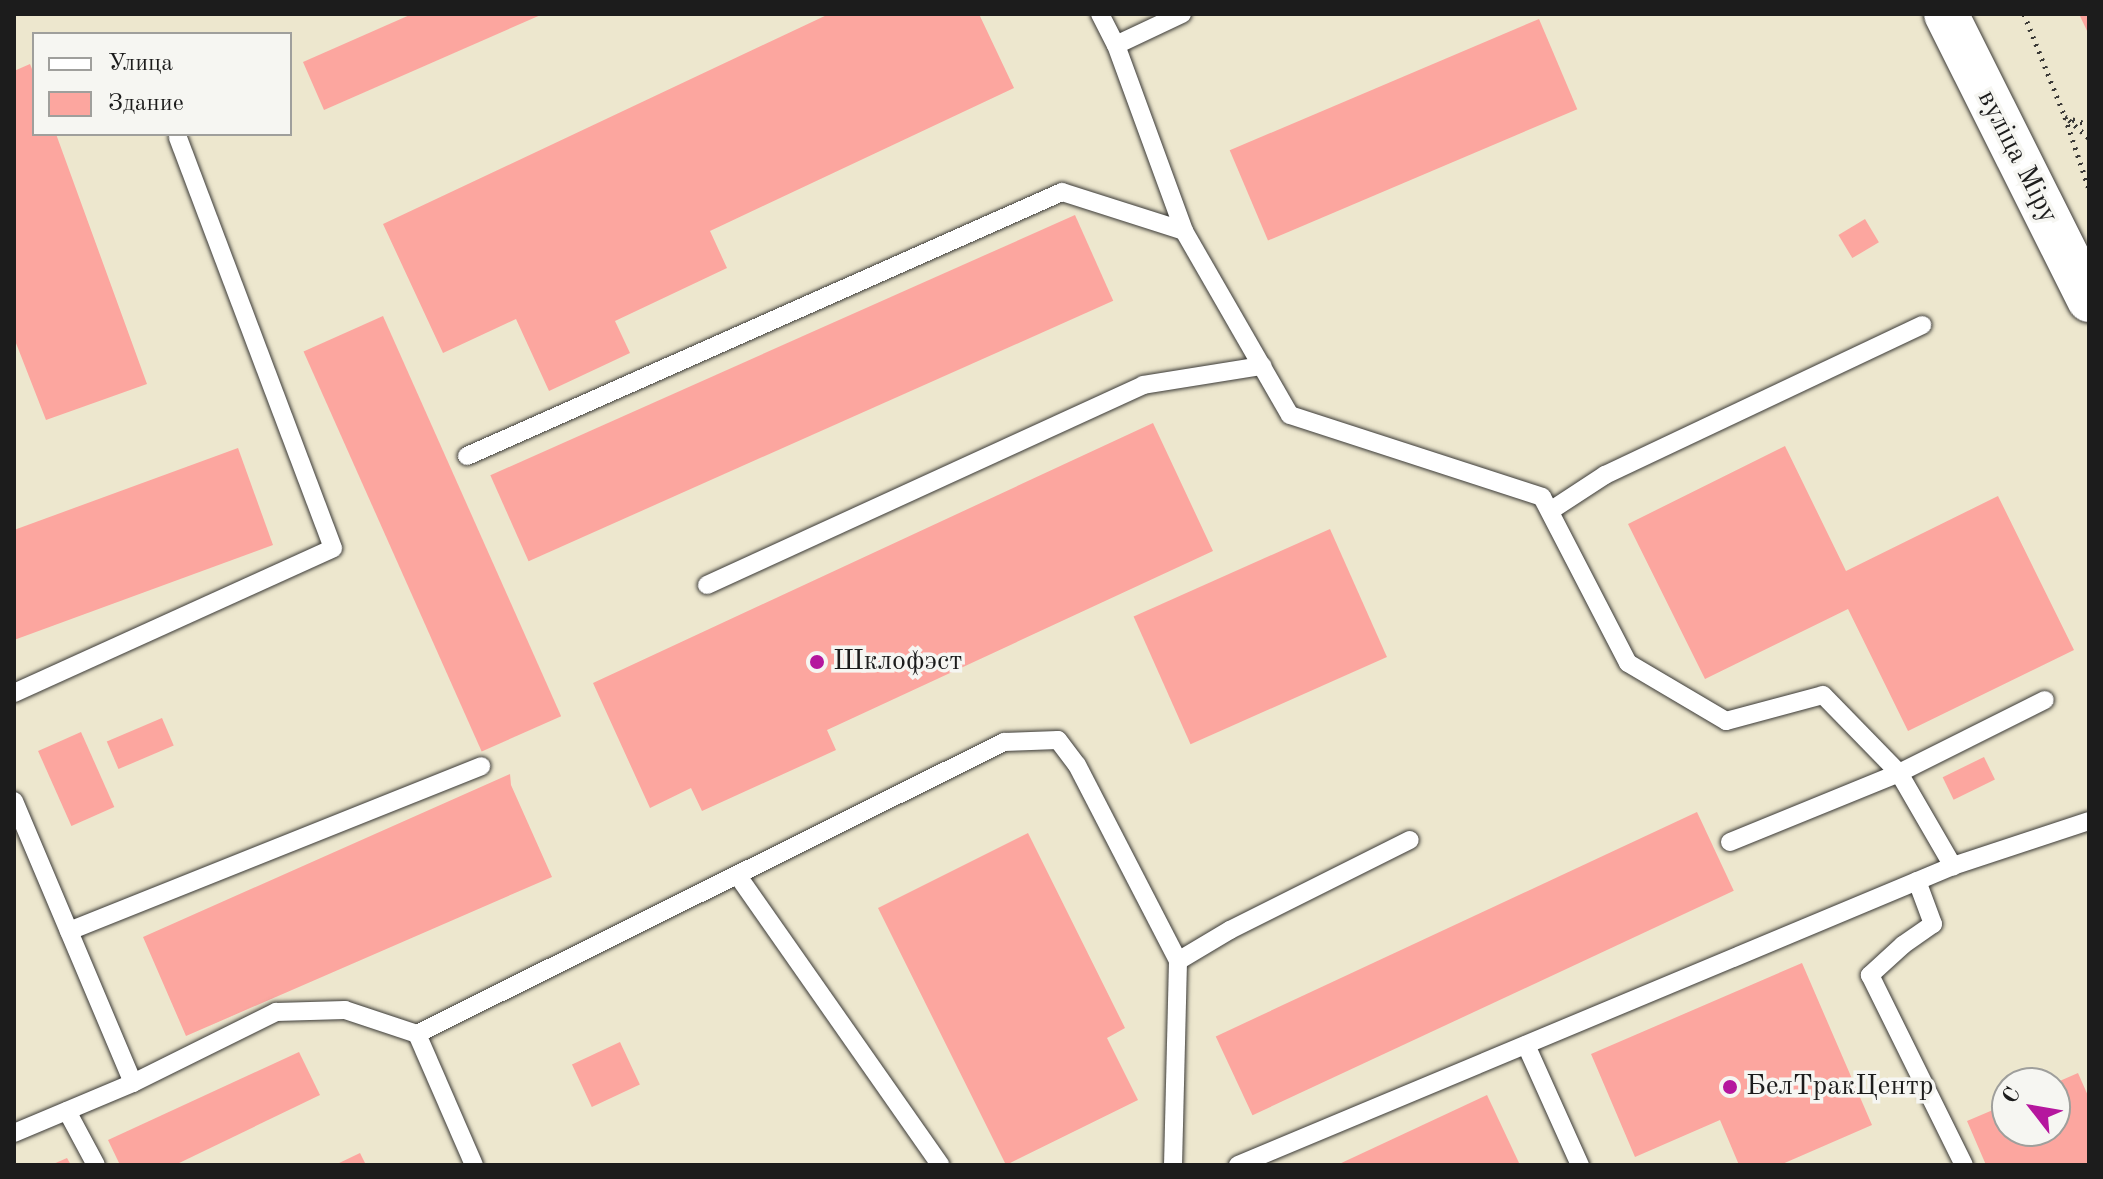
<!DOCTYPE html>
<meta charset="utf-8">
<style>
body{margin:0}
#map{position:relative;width:2103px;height:1179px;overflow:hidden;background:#ede7ce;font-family:"Old Standard TT",serif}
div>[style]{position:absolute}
.building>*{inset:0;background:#fca69f;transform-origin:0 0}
.path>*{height:5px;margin-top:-2.5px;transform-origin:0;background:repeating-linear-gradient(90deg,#3b3a37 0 2px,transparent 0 8px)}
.roads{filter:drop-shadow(0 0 2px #3b3a37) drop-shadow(0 0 2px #3b3a37)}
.service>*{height:18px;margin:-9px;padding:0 9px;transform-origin:9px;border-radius:9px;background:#fff}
.tertiary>*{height:44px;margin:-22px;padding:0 22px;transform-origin:22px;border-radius:22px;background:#fff}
.dots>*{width:22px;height:22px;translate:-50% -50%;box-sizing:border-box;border:4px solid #f6f6f2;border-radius:50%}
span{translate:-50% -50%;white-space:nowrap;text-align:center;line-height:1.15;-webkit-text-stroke:7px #f6f6f2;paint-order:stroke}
.street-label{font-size:28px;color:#1c1c1c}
.poi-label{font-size:28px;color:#1c1c1c}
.left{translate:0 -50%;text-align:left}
.frame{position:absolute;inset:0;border:16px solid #1c1c1c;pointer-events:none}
.legend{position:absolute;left:32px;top:32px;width:260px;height:104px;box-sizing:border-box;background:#f6f6f2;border:2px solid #9f9f9c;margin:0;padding:10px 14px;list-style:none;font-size:24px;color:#1c1c1c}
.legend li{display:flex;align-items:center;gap:16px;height:40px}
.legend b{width:40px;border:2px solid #9f9f9c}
.north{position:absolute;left:1991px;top:1067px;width:80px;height:80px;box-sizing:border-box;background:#f6f6f2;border:2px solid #9f9f9c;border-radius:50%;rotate:301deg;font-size:22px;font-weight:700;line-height:32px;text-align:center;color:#1c1c1c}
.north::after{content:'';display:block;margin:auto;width:28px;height:36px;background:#b5179e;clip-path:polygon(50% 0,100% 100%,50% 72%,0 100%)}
</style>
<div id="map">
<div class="building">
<div style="clip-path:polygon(412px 14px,543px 14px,324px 110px,303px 62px)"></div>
<div style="clip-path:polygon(829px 14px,979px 14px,1014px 88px,710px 231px,727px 268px,615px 321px,630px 353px,549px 391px,516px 319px,443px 353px,383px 224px)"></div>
<div style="clip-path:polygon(2079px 14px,2089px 14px,2089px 35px)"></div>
<div style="left:1539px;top:19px;width:98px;height:336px;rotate:67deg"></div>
<div style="clip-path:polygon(30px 64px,34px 74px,34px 134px,56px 134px,147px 384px,46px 420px,14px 338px,14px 71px)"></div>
<div style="left:1075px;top:215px;width:94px;height:640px;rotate:66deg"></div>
<div style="left:1865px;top:219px;width:27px;height:31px;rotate:59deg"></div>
<div style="left:383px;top:316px;width:438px;height:87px;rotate:66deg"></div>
<div style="clip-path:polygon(1153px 423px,1213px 551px,827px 730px,836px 750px,702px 811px,691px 788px,650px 808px,593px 683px)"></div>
<div style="clip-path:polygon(1785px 446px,1846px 571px,1998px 496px,2074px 650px,1908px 731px,1848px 609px,1705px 679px,1628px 524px)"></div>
<div style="clip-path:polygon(238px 448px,273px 545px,14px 640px,14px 530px)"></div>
<div style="left:1330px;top:529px;width:140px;height:215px;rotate:66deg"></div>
<div style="left:162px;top:718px;width:30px;height:60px;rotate:67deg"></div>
<div style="left:81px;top:732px;width:82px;height:47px;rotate:66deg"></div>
<div style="left:1984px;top:757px;width:25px;height:46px;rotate:64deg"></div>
<div style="clip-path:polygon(510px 774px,511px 785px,552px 877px,186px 1036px,143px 937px)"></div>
<div style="left:1697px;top:812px;width:87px;height:531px;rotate:65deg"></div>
<div style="clip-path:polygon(1028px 833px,1125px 1028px,1107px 1038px,1138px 1100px,1006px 1165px,878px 908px)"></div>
<div style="clip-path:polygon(1802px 963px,1872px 1125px,1780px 1165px,1739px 1165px,1720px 1120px,1635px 1157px,1591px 1054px)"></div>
<div style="left:620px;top:1042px;width:47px;height:53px;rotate:65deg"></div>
<div style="clip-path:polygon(299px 1052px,320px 1095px,175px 1165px,120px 1165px,108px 1140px)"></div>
<div style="clip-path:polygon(2078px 1073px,2089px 1098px,2089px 1165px,1986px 1165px,1967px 1121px,2007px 1104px,2007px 1131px,2055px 1131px,2055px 1083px)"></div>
<div style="clip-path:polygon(1487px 1095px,1520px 1165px,1337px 1165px)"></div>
<div style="clip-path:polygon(360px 1153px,366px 1165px,335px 1165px)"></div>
<div style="clip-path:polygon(67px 1158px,71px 1165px,51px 1165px)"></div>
</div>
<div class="path">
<div style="left:2024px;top:14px;width:111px;rotate:68.3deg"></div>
<div style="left:2065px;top:117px;width:25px;rotate:18deg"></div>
<div style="left:2065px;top:117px;width:76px;rotate:71.6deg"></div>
<div style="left:2069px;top:120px;width:27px;rotate:42deg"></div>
</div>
<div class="roads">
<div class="service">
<div style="left:1100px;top:14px;width:35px;rotate:63deg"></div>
<div style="left:1116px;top:45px;width:198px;rotate:69.9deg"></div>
<div style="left:1116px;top:45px;width:73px;rotate:-25.2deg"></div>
<div style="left:467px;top:456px;width:651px;rotate:-23.93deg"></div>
<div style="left:1062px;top:192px;width:128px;rotate:17.7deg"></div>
<div style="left:1184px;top:231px;width:212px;rotate:60.1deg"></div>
<div style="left:1290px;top:415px;width:265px;rotate:18deg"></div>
<div style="left:1542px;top:497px;width:187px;rotate:62.6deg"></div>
<div style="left:1628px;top:663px;width:114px;rotate:30.6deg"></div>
<div style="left:1726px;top:721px;width:100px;rotate:-15deg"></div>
<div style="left:1823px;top:695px;width:109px;rotate:45.7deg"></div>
<div style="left:1899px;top:773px;width:108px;rotate:59.9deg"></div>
<div style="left:1550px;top:511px;width:66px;rotate:-33.2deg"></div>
<div style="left:1605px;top:475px;width:351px;rotate:-25.3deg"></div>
<div style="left:707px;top:585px;width:480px;rotate:-24.6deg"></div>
<div style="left:1143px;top:385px;width:121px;rotate:-9.1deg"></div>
<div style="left:14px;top:693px;width:350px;rotate:-24.4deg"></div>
<div style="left:333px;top:548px;width:439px;rotate:-110.7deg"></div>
<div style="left:14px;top:801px;width:306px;rotate:67.1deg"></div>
<div style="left:1730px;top:842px;width:183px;rotate:-22.2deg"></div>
<div style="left:1899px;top:773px;width:163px;rotate:-26.6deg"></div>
<div style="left:738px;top:876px;width:353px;rotate:55deg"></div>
<div style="left:1917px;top:881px;width:46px;rotate:69.6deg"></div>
<div style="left:1933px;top:924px;width:37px;rotate:145deg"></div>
<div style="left:1903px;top:945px;width:45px;rotate:137.7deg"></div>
<div style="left:1870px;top:975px;width:212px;rotate:63.7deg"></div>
<div style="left:69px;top:931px;width:444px;rotate:-21.8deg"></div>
<div style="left:1178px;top:961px;width:61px;rotate:-30.8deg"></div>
<div style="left:1230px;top:930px;width:201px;rotate:-26.6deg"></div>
<div style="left:1526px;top:1045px;width:132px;rotate:65.8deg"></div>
<div style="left:67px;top:1111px;width:61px;rotate:61.8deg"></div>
<div style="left:14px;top:1133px;width:129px;rotate:-22.8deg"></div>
<div style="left:133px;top:1083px;width:160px;rotate:-26.4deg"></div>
<div style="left:276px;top:1012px;width:69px;rotate:-1.7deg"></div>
<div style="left:345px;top:1010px;width:76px;rotate:18.4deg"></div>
<div style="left:474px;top:1165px;width:143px;rotate:-113.5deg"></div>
<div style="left:417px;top:1034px;width:656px;rotate:-26.45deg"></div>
<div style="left:1004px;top:742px;width:54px;rotate:-2.1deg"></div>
<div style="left:1058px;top:740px;width:31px;rotate:53deg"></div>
<div style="left:1077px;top:765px;width:220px;rotate:62.7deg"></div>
<div style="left:1178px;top:961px;width:204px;rotate:91.4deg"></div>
<div style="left:1238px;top:1165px;width:775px;rotate:-22.69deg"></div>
<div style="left:1953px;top:866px;width:143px;rotate:-18.3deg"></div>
</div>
<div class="tertiary">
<div style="left:1946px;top:14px;width:320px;rotate:63.4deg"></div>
</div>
</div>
<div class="dots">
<div style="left:817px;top:662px;background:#b5179e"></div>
<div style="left:1730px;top:1087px;background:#b5179e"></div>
</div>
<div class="street-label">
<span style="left:2017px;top:157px;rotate:63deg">вуліца Міру</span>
</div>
<div class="poi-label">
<span class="left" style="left:833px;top:662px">Шклофэст</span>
<span class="left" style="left:1746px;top:1087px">БелТракЦентр</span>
</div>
<div class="frame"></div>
<ul class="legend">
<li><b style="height:10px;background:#fff"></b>Улица</li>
<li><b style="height:22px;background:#fca69f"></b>Здание</li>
</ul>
<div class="north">С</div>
</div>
